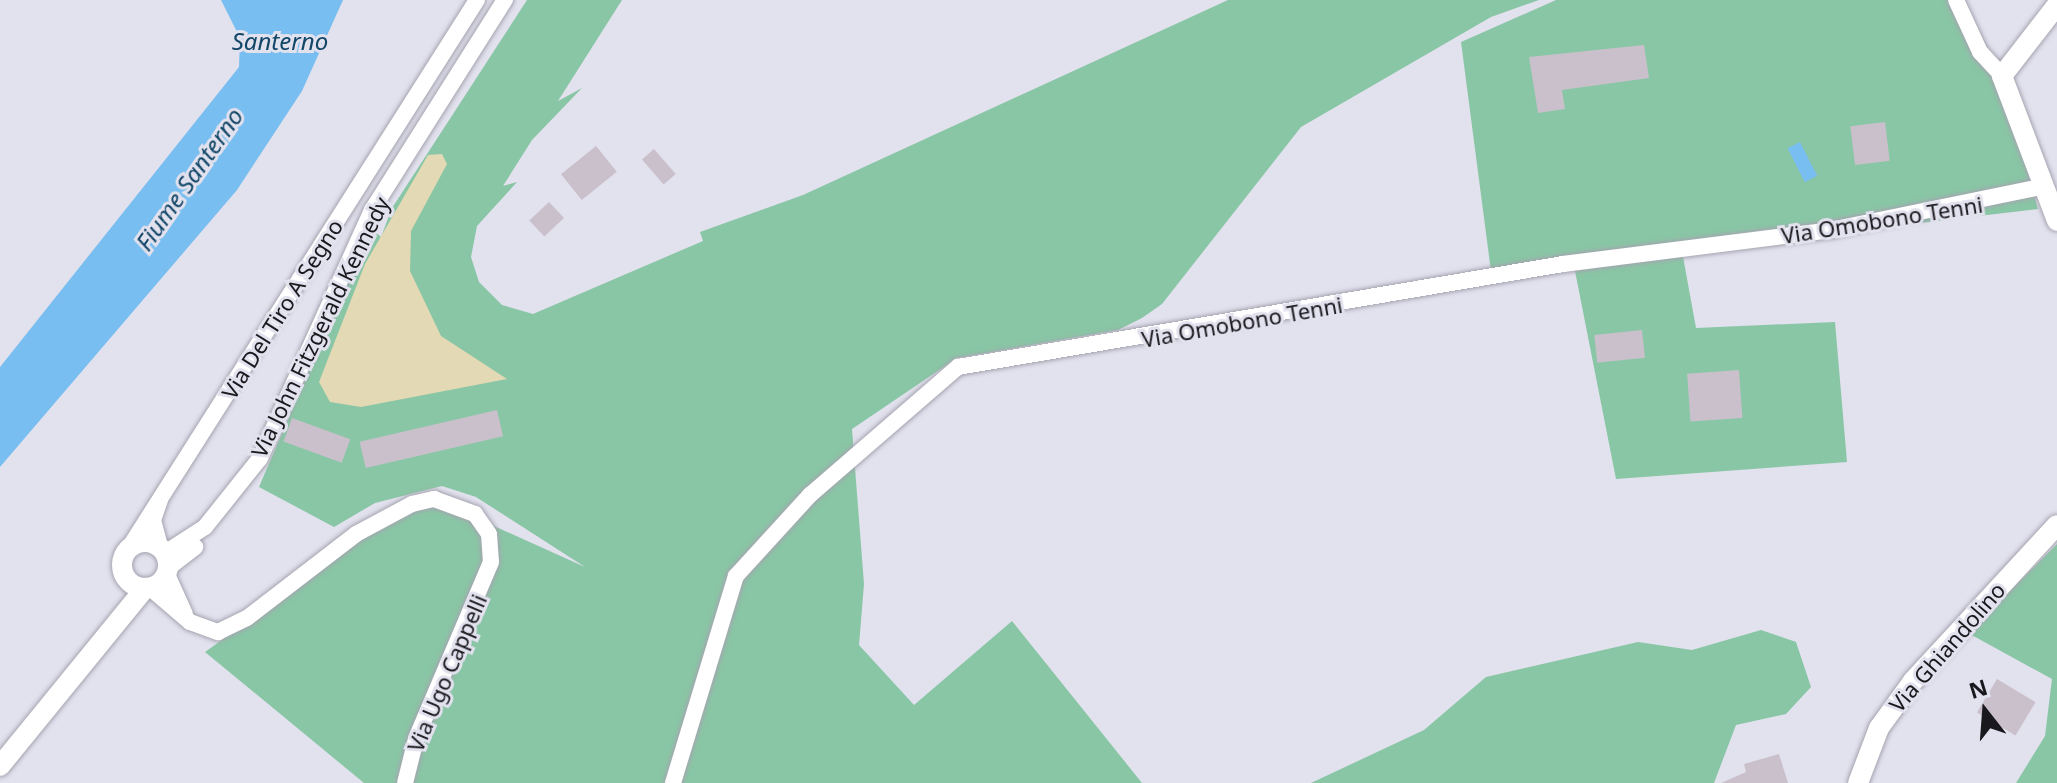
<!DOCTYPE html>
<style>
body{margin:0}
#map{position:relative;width:2057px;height:783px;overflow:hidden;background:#e2e1ee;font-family:"Noto Sans",sans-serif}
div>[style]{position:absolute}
.green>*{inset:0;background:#89c6a5}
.sand>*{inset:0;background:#e3d9b4}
.water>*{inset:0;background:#79bef0;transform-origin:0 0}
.building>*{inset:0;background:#cac0cb;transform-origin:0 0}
.roads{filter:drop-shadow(0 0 2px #a5a4b0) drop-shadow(0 0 2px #a5a4b0)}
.minor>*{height:16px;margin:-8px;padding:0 8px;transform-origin:8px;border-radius:8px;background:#fff}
.tertiary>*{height:20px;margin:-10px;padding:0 10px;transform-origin:10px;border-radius:10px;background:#fff}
.tertiary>.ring{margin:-10px;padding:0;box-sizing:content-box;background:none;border:20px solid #fff;border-radius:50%}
span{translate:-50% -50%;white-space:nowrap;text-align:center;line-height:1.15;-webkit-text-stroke:6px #e2e1ee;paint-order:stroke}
.street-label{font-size:22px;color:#19181d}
.water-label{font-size:24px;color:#124768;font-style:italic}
.north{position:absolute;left:1945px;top:671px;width:80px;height:80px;-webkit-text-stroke:6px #e2e1ee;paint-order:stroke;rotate:343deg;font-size:22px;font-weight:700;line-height:32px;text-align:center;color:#19181d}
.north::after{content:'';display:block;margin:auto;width:28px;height:36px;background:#19181d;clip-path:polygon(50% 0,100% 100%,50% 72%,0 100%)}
</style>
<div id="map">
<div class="green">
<div style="clip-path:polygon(527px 0,622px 0,558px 101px,582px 88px,532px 140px,503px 186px,517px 182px,477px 226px,471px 257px,479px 282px,502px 305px,533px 314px,703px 241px,700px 232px,803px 195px,1228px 0,1539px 0,1491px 17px,1301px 127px,1162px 304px,1142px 318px,1118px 330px,957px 358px,852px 429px,864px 584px,859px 645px,914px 705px,1012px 621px,1142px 783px,364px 783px,205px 652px,412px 504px,434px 499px,585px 567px,476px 497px,442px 486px,375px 503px,334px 527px,259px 487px,370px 227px,381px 237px,392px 208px)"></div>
<div style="clip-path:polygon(1556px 0,1963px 0,2002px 76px,2038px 209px,1682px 251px,1696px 328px,1835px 322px,1847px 462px,1616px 479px,1574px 266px,1492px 279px,1461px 42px)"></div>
<div style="clip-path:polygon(2057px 544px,2057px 783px,2016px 783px,2045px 736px,2052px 679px,1968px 633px)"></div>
<div style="clip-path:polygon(1761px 630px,1796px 642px,1811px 687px,1786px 714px,1736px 725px,1714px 783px,1311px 783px,1424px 730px,1486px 677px,1638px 642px,1692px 650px)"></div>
</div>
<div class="sand">
<div style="clip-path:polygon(442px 154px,447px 164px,411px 231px,410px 271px,441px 336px,507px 379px,361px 407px,330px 402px,319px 382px,365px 264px,428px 155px)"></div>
</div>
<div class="water">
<div style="clip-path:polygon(221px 0,343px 0,302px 91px,237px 190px,0 467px,0 367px,239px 67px,240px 38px)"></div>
<div style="left:1800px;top:142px;width:38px;height:14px;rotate:63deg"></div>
</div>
<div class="building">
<div style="clip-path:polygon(1644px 45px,1649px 78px,1562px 90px,1565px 109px,1538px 113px,1529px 57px)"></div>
<div style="left:1885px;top:122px;width:39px;height:35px;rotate:83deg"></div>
<div style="left:596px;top:146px;width:33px;height:45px;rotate:51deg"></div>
<div style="left:654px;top:149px;width:33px;height:16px;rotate:49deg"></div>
<div style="left:549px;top:202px;width:22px;height:27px;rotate:47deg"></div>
<div style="left:1642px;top:330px;width:28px;height:48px;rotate:84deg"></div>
<div style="left:1739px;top:370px;width:48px;height:52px;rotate:86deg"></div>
<div style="left:497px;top:410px;width:27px;height:141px;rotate:77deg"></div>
<div style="left:292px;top:418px;width:62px;height:25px;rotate:20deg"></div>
<div style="left:1997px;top:679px;width:45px;height:39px;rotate:31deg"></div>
<div style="clip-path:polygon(1779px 754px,1788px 783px,1721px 783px,1746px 772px,1744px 764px)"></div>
</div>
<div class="roads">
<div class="minor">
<div style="left:1956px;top:0;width:57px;rotate:65.2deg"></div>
<div style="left:1980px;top:52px;width:33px;rotate:47deg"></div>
<div style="left:160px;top:500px;width:21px;rotate:109deg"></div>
<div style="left:153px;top:520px;width:30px;rotate:75deg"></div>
<div style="left:165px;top:553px;width:48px;rotate:-33deg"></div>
<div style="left:205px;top:527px;width:88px;rotate:-51.4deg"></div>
<div style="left:260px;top:458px;width:272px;rotate:-65.7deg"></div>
<div style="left:372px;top:210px;width:249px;rotate:-57.7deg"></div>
<div style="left:125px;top:554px;width:656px;rotate:-57.57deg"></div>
<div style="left:167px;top:569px;width:36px;rotate:-38deg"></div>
<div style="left:166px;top:572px;width:46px;rotate:65.7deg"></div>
<div style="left:149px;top:587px;width:54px;rotate:40.5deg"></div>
<div style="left:190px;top:622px;width:30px;rotate:20deg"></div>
<div style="left:218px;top:632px;width:32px;rotate:-26deg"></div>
<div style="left:247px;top:618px;width:138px;rotate:-37.6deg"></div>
<div style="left:356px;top:534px;width:64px;rotate:-28.2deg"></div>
<div style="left:412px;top:504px;width:23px;rotate:-13deg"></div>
<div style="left:434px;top:499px;width:44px;rotate:20.1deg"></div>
<div style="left:475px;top:514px;width:24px;rotate:55deg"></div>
<div style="left:489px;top:534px;width:28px;rotate:86deg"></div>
<div style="left:491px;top:562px;width:192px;rotate:113deg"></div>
<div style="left:416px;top:739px;width:45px;rotate:104deg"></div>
<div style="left:673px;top:783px;width:216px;rotate:-73.1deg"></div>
<div style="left:736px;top:576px;width:110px;rotate:-47.6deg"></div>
<div style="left:810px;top:495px;width:196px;rotate:-40.9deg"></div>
<div style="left:958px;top:367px;width:614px;rotate:-9.66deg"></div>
<div style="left:1563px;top:264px;width:270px;rotate:-7.2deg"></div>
<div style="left:1831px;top:230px;width:214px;rotate:-11.6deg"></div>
</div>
<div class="tertiary">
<div style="left:2057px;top:5px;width:90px;rotate:127.8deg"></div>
<div style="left:2002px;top:76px;width:155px;rotate:69.2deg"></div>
<div class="ring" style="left:122px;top:542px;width:26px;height:26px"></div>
<div style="left:0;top:766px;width:230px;rotate:-50.8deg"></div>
<div style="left:1858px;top:783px;width:59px;rotate:-69.1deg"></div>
<div style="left:1879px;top:728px;width:58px;rotate:-54.1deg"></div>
<div style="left:1913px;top:681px;width:212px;rotate:-47.3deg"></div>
</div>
</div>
<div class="street-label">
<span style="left:1882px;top:220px;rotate:-9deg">Via Omobono Tenni</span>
<span style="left:282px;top:309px;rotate:-58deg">Via Del Tiro A Segno</span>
<span style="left:1242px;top:322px;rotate:-10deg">Via Omobono Tenni</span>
<span style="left:320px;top:327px;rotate:-64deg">Via John Fitzgerald Kennedy</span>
<span style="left:1947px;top:647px;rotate:-49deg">Via Ghiandolino</span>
<span style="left:447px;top:673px;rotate:-67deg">Via Ugo Cappelli</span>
</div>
<div class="water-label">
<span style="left:280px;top:41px">Santerno</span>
<span style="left:189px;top:179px;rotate:-55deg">Fiume Santerno</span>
</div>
<div class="north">N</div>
</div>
